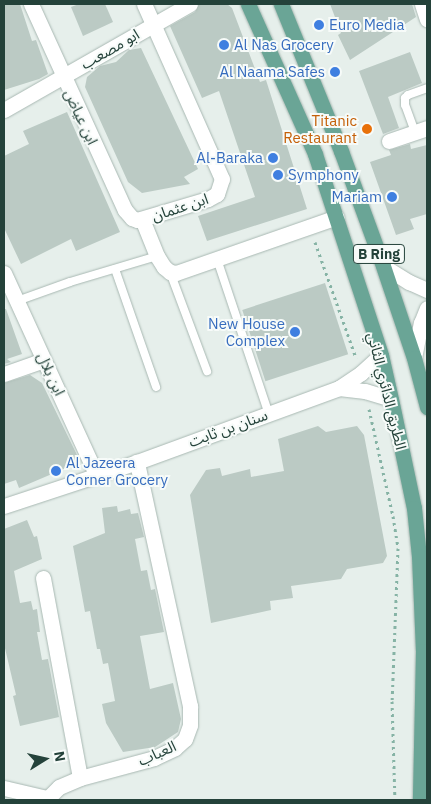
<!DOCTYPE html>
<meta charset="utf-8">
<style>
body{margin:0}
#map{position:relative;width:431px;height:804px;overflow:hidden;background:#e6efeb;font-family:"IBM Plex Sans","Noto Sans Arabic",sans-serif}
div>[style]{position:absolute}
.building>*{inset:0;background:#bbcac4;transform-origin:0 0}
.path>*{height:3px;margin-top:-1.5px;transform-origin:0;background:repeating-linear-gradient(90deg,#86b3a5 0 2.5px,transparent 0 6.5px)}
.roads{filter:drop-shadow(0 0 1px #a8b8b2) drop-shadow(0 0 1px #a8b8b2)}
.lane>*{height:8px;margin:-4px;padding:0 4px;transform-origin:4px;border-radius:4px;background:#fff}
.street>*{height:15px;margin:-7.5px;padding:0 7.5px;transform-origin:7.5px;border-radius:7.5px;background:#fff}
.primary>*{height:15px;margin:-7.5px;padding:0 7.5px;transform-origin:7.5px;border-radius:7.5px;background:#6aa596}
.dots>*{width:14px;height:14px;translate:-50% -50%;box-sizing:border-box;border:2px solid #f7fbf9;border-radius:50%}
span{translate:-50% -50%;white-space:nowrap;text-align:center;line-height:1.15;-webkit-text-stroke:4px #f7fbf9;paint-order:stroke}
.shield-label span{padding:1px 4px;background:#f7fbf9;border:1px solid;border-radius:4px;-webkit-text-stroke-width:0}
.shield-label{font-size:14px;color:#24423a;font-weight:700}
.shop-label{font-size:15px;color:#366cbe}
.left{translate:0 -50%;text-align:left}
.right{translate:-100% -50%;text-align:right}
.street-label{font-size:15px;color:#24423a}
.food-label{font-size:15px;color:#c56008}
.frame{position:absolute;inset:0;border:5px solid #24423a;pointer-events:none}
.north{position:absolute;left:20px;top:734px;width:50px;height:50px;-webkit-text-stroke:4px #f7fbf9;paint-order:stroke;rotate:80deg;font-size:14px;font-weight:700;line-height:20px;text-align:center;color:#24423a}
.north::after{content:'';display:block;margin:auto;width:18px;height:22px;background:#24423a;clip-path:polygon(50% 0,100% 100%,50% 72%,0 100%)}
</style>
<div id="map">
<div class="building">
<div style="clip-path:polygon(4px 4px,20px 4px,32px 41px,36px 40px,48px 74px,39px 79px,4px 90px)"></div>
<div style="clip-path:polygon(79px 4px,105px 4px,113px 22px,83px 36px,71px 7px)"></div>
<div style="clip-path:polygon(199px 4px,227px 4px,232px 8px,260px 82px,266px 80px,307px 209px,207px 241px,198px 216px,255px 197px,219px 91px,202px 98px,170px 26px,195px 12px)"></div>
<div style="clip-path:polygon(330px 4px,412px 4px,416px 17px,350px 60px,338px 35px,341px 33px)"></div>
<div style="clip-path:polygon(141px 48px,198px 169px,184px 177px,190px 184px,142px 193px,128px 182px,85px 87px,87px 77px,100px 66px,116px 62px,129px 50px)"></div>
<div style="clip-path:polygon(410px 52px,422px 83px,388px 97px,399px 128px,383px 134px,359px 71px)"></div>
<div style="clip-path:polygon(67px 112px,120px 232px,76px 251px,71px 239px,21px 264px,4px 228px,4px 156px,29px 144px,23px 131px)"></div>
<div style="clip-path:polygon(410px 144px,411px 149px,427px 145px,427px 214px,410px 219px,414px 229px,396px 235px,370px 162px,391px 155px,389px 150px)"></div>
<div style="left:325px;top:283px;width:75px;height:87px;rotate:72deg"></div>
<div style="clip-path:polygon(4px 309px,6px 309px,22px 354px,7px 359px,11px 362px,4px 364px)"></div>
<div style="clip-path:polygon(30px 375px,42px 383px,77px 455px,73px 465px,19px 488px,16px 480px,4px 484px,4px 383px)"></div>
<div style="clip-path:polygon(318px 426px,326px 432px,357px 426px,364px 435px,387px 556px,383px 563px,347px 569px,341px 579px,291px 586px,293px 598px,270px 601px,271px 610px,211px 623px,190px 495px,206px 470px,220px 468px,222px 476px,250px 469px,251px 477px,284px 471px,278px 439px)"></div>
<div style="clip-path:polygon(117px 506px,118px 512px,130px 509px,131px 514px,138px 513px,144px 537px,135px 539px,141px 571px,147px 570px,151px 590px,155px 589px,164px 632px,140px 636px,150px 689px,173px 683px,181px 719px,178px 732px,155px 747px,123px 752px,106px 723px,102px 704px,115px 701px,108px 663px,103px 664px,100px 649px,97px 649px,90px 611px,85px 612px,73px 546px,105px 533px,102px 508px)"></div>
<div style="clip-path:polygon(27px 520px,34px 537px,37px 536px,42px 559px,14px 571px,20px 603px,31px 601px,33px 610px,37px 609px,40px 632px,37px 632px,42px 660px,48px 659px,59px 717px,20px 726px,13px 696px,16px 695px,4px 644px,4px 529px)"></div>
</div>
<div class="path">
<div style="left:315px;top:242px;width:123px;rotate:70.5deg"></div>
<div style="left:369px;top:409px;width:110px;rotate:77.4deg"></div>
<div style="left:393px;top:516px;width:32px;rotate:81deg"></div>
<div style="left:398px;top:548px;width:153px;rotate:92.2deg"></div>
<div style="left:392px;top:701px;width:99px;rotate:88.3deg"></div>
</div>
<div class="roads">
<div class="lane">
<div style="left:415px;top:132px;width:29px;rotate:-110deg"></div>
<div style="left:405px;top:105px;width:7px;rotate:-90deg"></div>
<div style="left:405px;top:98px;width:4px;rotate:-45deg"></div>
<div style="left:408px;top:95px;width:20px;rotate:-20deg"></div>
<div style="left:217px;top:259px;width:163px;rotate:71.5deg"></div>
<div style="left:115px;top:269px;width:125px;rotate:70.8deg"></div>
<div style="left:170px;top:272px;width:106px;rotate:69.5deg"></div>
<div style="left:17px;top:301px;width:56px;rotate:-19.7deg"></div>
<div style="left:70px;top:282px;width:91px;rotate:-16.6deg"></div>
</div>
<div class="street">
<div style="left:31px;top:4px;width:226px;rotate:65.5deg"></div>
<div style="left:125px;top:210px;width:11px;rotate:49deg"></div>
<div style="left:132px;top:218px;width:5px;rotate:22deg"></div>
<div style="left:137px;top:220px;width:74px;rotate:-16.5deg"></div>
<div style="left:208px;top:199px;width:10px;rotate:-29deg"></div>
<div style="left:217px;top:194px;width:16px;rotate:-72deg"></div>
<div style="left:222px;top:179px;width:192px;rotate:-114deg"></div>
<div style="left:422px;top:4px;width:16px;rotate:72deg"></div>
<div style="left:4px;top:110px;width:214px;rotate:-29.7deg"></div>
<div style="left:389px;top:141px;width:40px;rotate:-18.9deg"></div>
<div style="left:142px;top:219px;width:40px;rotate:68deg"></div>
<div style="left:157px;top:256px;width:13px;rotate:58deg"></div>
<div style="left:164px;top:267px;width:8px;rotate:40deg"></div>
<div style="left:170px;top:272px;width:6px;rotate:9deg"></div>
<div style="left:176px;top:273px;width:170px;rotate:-19.2deg"></div>
<div style="left:383px;top:266px;width:31px;rotate:32deg"></div>
<div style="left:409px;top:282px;width:20px;rotate:24deg"></div>
<div style="left:4px;top:273px;width:223px;rotate:65.4deg"></div>
<div style="left:414px;top:358px;width:36px;rotate:-79deg"></div>
<div style="left:421px;top:323px;width:16px;rotate:-68deg"></div>
<div style="left:4px;top:374px;width:42px;rotate:-19.3deg"></div>
<div style="left:339px;top:388px;width:26px;rotate:7deg"></div>
<div style="left:365px;top:391px;width:27px;rotate:17deg"></div>
<div style="left:4px;top:506px;width:140px;rotate:-18.3deg"></div>
<div style="left:137px;top:462px;width:215px;rotate:-20.1deg"></div>
<div style="left:339px;top:388px;width:27px;rotate:-34deg"></div>
<div style="left:361px;top:373px;width:27px;rotate:-42deg"></div>
<div style="left:43px;top:578px;width:203px;rotate:79.5deg"></div>
<div style="left:4px;top:788px;width:44px;rotate:13.1deg"></div>
<div style="left:46px;top:800px;width:18px;rotate:-45deg"></div>
<div style="left:59px;top:787px;width:23px;rotate:-23deg"></div>
<div style="left:80px;top:778px;width:77px;rotate:-15.1deg"></div>
<div style="left:154px;top:758px;width:23px;rotate:-25deg"></div>
<div style="left:175px;top:748px;width:13px;rotate:-42deg"></div>
<div style="left:185px;top:739px;width:15px;rotate:-70deg"></div>
<div style="left:190px;top:725px;width:19px;rotate:-90deg"></div>
<div style="left:190px;top:706px;width:250px;rotate:-102.3deg"></div>
</div>
<div class="primary">
<div style="left:248px;top:4px;width:164px;rotate:65.9deg"></div>
<div style="left:315px;top:154px;width:212px;rotate:71.8deg"></div>
<div style="left:381px;top:355px;width:45px;rotate:77.2deg"></div>
<div style="left:391px;top:399px;width:111px;rotate:78.1deg"></div>
<div style="left:414px;top:508px;width:48px;rotate:84.1deg"></div>
<div style="left:419px;top:556px;width:95px;rotate:87.6deg"></div>
<div style="left:423px;top:651px;width:149px;rotate:91.2deg"></div>
<div style="left:281px;top:4px;width:159px;rotate:67.8deg"></div>
<div style="left:341px;top:151px;width:122px;rotate:69.9deg"></div>
<div style="left:383px;top:266px;width:97px;rotate:71.4deg"></div>
<div style="left:414px;top:358px;width:51px;rotate:75.1deg"></div>
</div>
</div>
<div class="dots">
<div style="left:319px;top:25px;background:#3f7fe0"></div>
<div style="left:224px;top:45px;background:#3f7fe0"></div>
<div style="left:335px;top:72px;background:#3f7fe0"></div>
<div style="left:367px;top:129px;background:#e8710a"></div>
<div style="left:273px;top:158px;background:#3f7fe0"></div>
<div style="left:278px;top:175px;background:#3f7fe0"></div>
<div style="left:392px;top:197px;background:#3f7fe0"></div>
<div style="left:295px;top:332px;background:#3f7fe0"></div>
<div style="left:56px;top:471px;background:#3f7fe0"></div>
</div>
<div class="shield-label">
<span style="left:379px;top:254px">B Ring</span>
</div>
<div class="shop-label">
<span class="left" style="left:329px;top:25px">Euro Media</span>
<span class="left" style="left:234px;top:45px">Al Nas Grocery</span>
<span class="right" style="left:325px;top:72px">Al Naama Safes</span>
<span class="right" style="left:263px;top:158px">Al-Baraka</span>
<span class="left" style="left:288px;top:175px">Symphony</span>
<span class="right" style="left:382px;top:197px">Mariam</span>
<span class="right" style="left:285px;top:332px">New House<br>Complex</span>
<span class="left" style="left:66px;top:471px">Al Jazeera<br>Corner Grocery</span>
</div>
<div class="street-label">
<span style="left:110px;top:49px;rotate:-30deg">ابو مصعب</span>
<span style="left:81px;top:117px;rotate:65deg">ابن عياض</span>
<span style="left:180px;top:207px;rotate:-18deg">ابن عثمان</span>
<span style="left:51px;top:374px;rotate:65deg">ابن بلال</span>
<span style="left:387px;top:391px;rotate:76deg">الطريق الدائري الثاني</span>
<span style="left:228px;top:428px;rotate:-20deg">سنان بن ثابت</span>
<span style="left:157px;top:753px;rotate:-24deg">العباب</span>
</div>
<div class="food-label">
<span class="right" style="left:357px;top:129px">Titanic<br>Restaurant</span>
</div>
<div class="frame"></div>
<div class="north">N</div>
</div>
